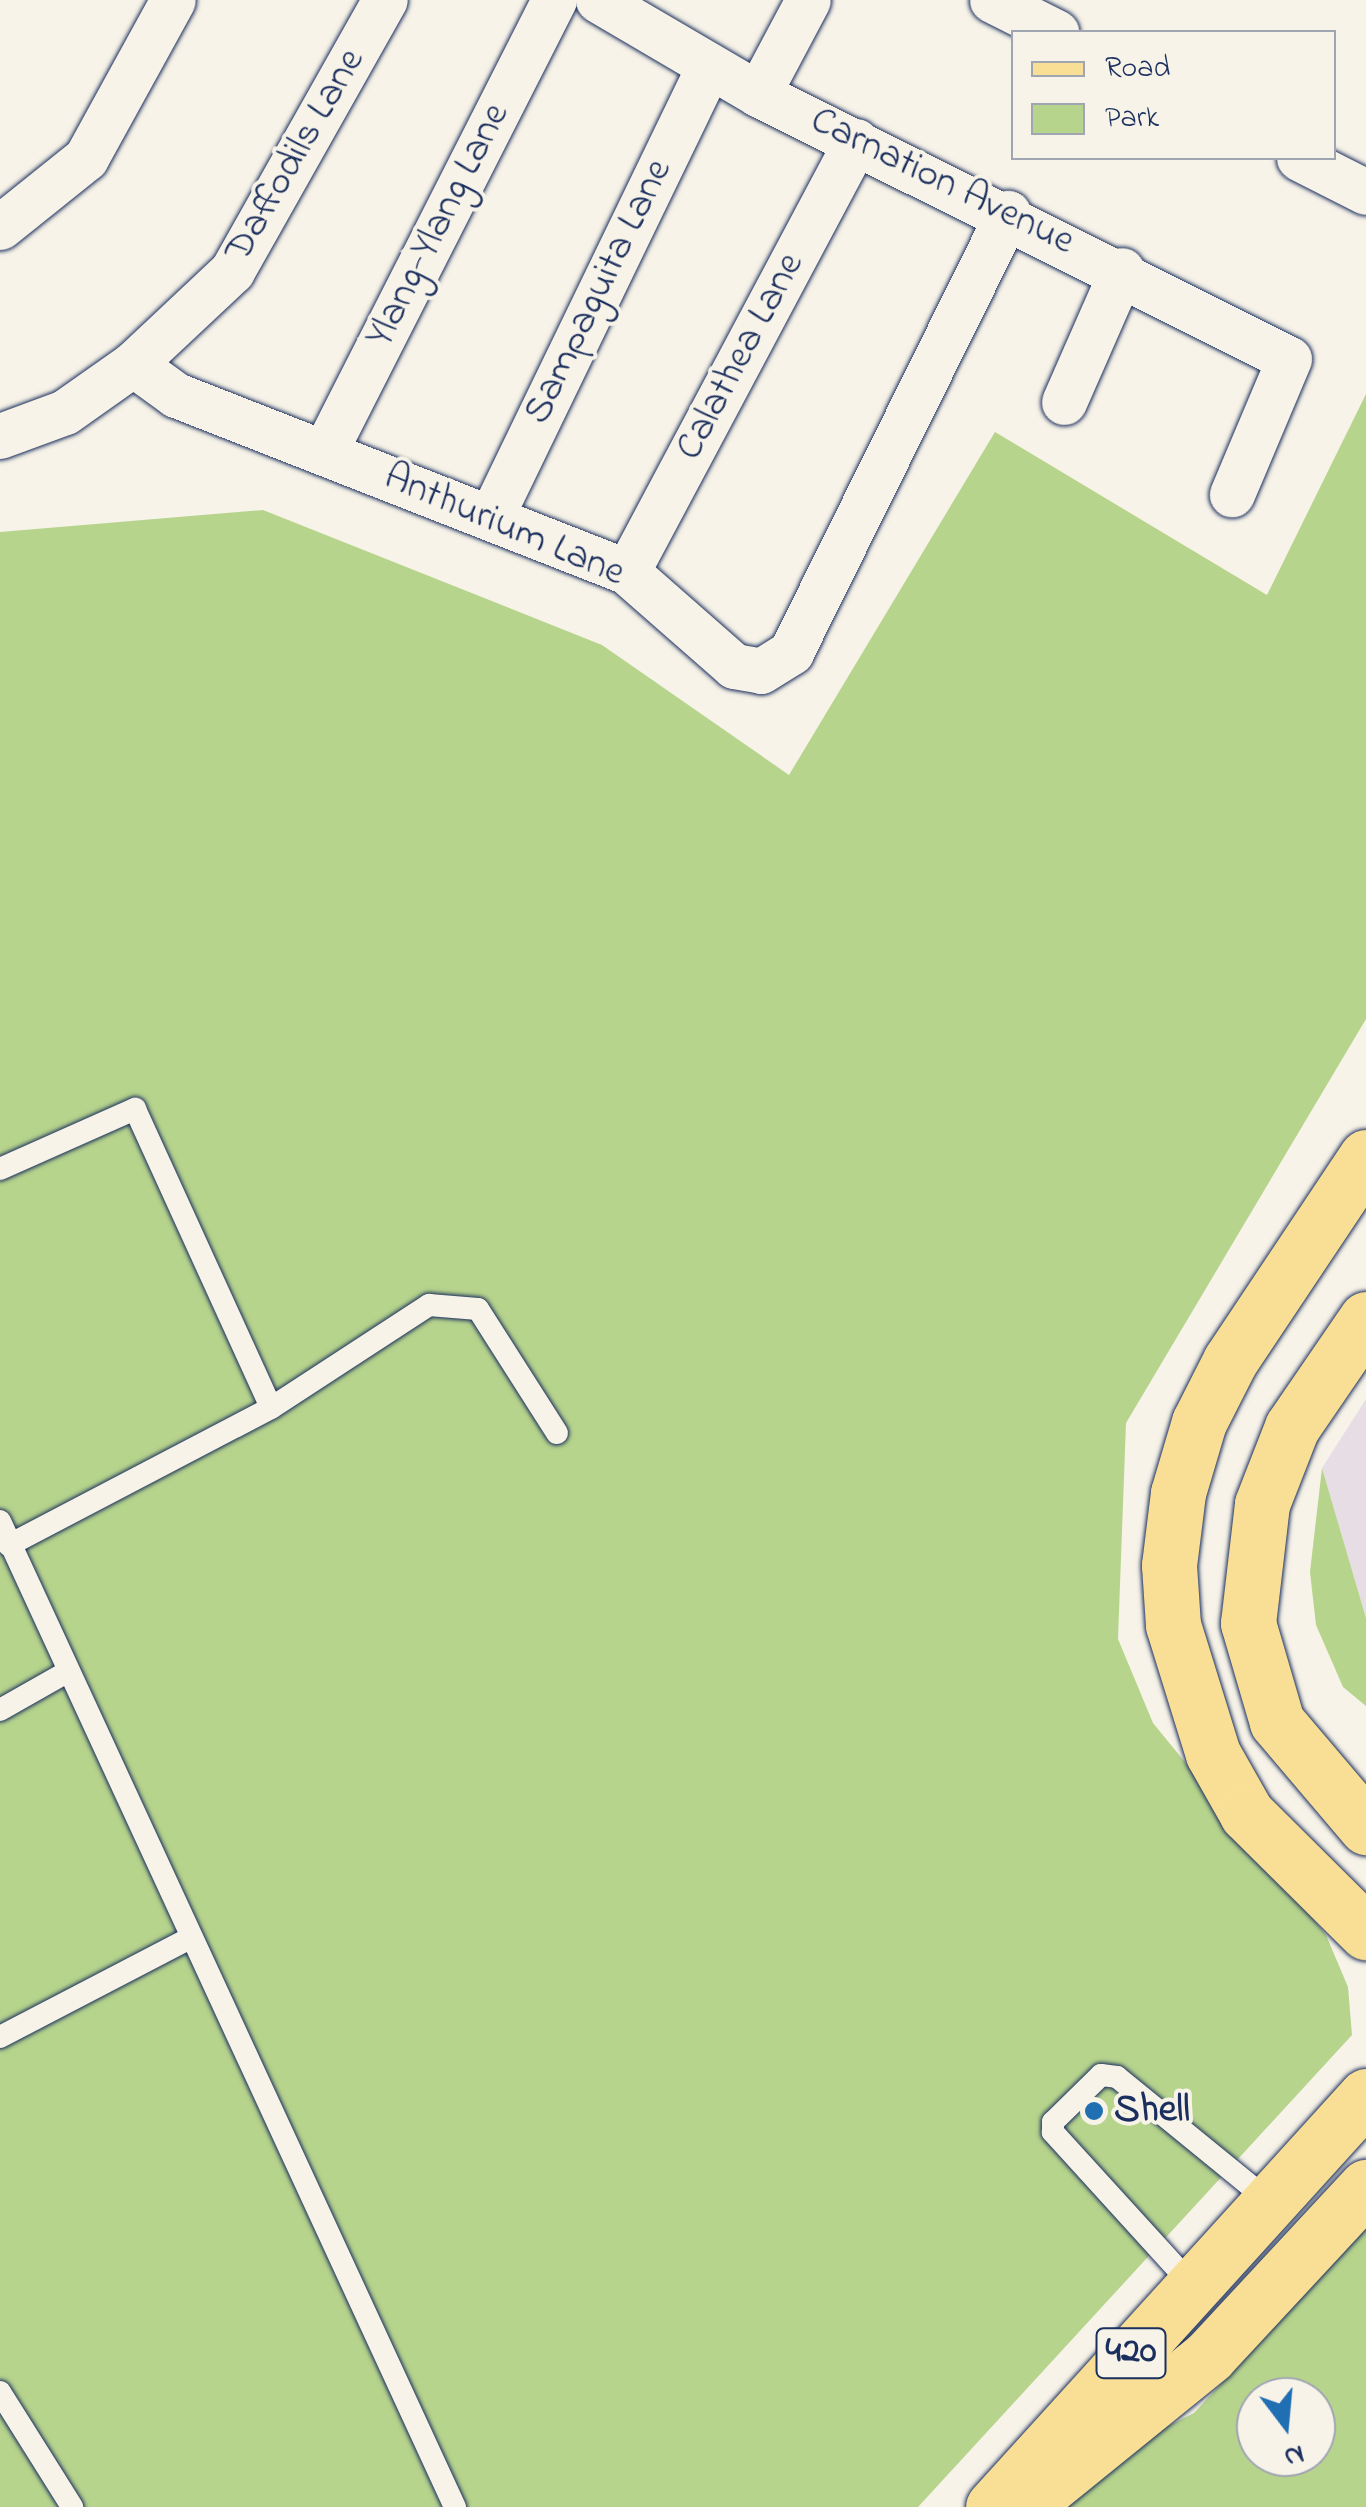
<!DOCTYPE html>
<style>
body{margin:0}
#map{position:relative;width:1366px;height:2507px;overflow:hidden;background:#f7f3e8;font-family:"Indie Flower",sans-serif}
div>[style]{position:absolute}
.built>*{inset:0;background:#e6dee4}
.green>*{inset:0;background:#b7d48d}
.roads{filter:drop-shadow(0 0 2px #1b2f5e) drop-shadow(0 0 2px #1b2f5e)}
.service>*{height:22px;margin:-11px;padding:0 11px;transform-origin:11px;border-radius:11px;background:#f7f3e8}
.minor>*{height:45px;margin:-22.5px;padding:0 22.5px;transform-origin:22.5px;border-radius:22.5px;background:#f7f3e8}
.primary>*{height:55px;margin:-27.5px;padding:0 27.5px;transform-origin:27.5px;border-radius:27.5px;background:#f9df96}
.motorway>*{height:55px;margin:-27.5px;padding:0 27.5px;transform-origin:27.5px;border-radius:27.5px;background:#f9df96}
.dots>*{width:28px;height:28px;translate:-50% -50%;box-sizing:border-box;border:5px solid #f7f3e8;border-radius:50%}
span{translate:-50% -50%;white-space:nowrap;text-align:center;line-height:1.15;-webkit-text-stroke:8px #f7f3e8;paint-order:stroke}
.shield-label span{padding:2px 8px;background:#f7f3e8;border:2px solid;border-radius:8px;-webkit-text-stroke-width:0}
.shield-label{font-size:38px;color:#1b2f5e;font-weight:700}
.street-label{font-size:40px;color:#1b2f5e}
.poi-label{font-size:40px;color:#1b2f5e;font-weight:700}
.left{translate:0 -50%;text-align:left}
.legend{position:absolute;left:1011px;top:30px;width:325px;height:130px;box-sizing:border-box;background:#f7f3e8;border:2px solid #9fa5b1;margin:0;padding:12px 18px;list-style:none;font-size:30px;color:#1b2f5e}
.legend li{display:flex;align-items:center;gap:20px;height:50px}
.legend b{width:50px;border:2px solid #9fa5b1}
.north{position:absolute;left:1236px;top:2377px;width:100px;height:100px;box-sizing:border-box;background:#f7f3e8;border:2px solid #9fa5b1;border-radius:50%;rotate:164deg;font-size:28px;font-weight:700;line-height:40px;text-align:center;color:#1b2f5e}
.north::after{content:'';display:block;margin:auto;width:35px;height:45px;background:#1f6fb2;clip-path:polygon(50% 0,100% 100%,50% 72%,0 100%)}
</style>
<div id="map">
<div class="built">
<div style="clip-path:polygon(1366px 1399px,1366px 1618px,1322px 1468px)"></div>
</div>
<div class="green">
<div style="clip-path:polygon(1366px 394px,1366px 1019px,1126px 1423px,1118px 1639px,1153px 1723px,1326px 1935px,1348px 1987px,1352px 2035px,918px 2507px,0 2507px,0 532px,263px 510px,602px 645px,789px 775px,995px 432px,1267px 595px)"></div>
<div style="clip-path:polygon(1322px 1468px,1366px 1618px,1366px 1706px,1343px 1687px,1316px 1625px,1310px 1572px)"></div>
<div style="clip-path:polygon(evenodd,1366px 2228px,1366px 2507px,1051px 2507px,1086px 2468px,1194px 2413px,1366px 2228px,1256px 2397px,1316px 2397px,1316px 2457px,1256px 2457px,1256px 2397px)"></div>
</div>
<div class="roads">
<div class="service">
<div style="left:0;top:1169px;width:148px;rotate:-24deg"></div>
<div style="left:135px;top:1109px;width:328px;rotate:65.5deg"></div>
<div style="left:271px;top:1408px;width:296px;rotate:152.4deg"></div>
<div style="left:271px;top:1408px;width:189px;rotate:-33.1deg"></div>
<div style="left:429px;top:1305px;width:49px;rotate:4.7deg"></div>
<div style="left:478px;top:1309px;width:147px;rotate:57.5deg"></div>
<div style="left:0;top:1521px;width:1086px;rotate:65.23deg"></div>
<div style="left:0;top:1710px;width:75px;rotate:-29.6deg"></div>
<div style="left:0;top:2037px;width:216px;rotate:-27.5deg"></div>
<div style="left:1192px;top:2285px;width:207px;rotate:-132.3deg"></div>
<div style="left:1053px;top:2132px;width:10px;rotate:-90deg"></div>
<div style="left:1053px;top:2122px;width:67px;rotate:-44.4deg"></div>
<div style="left:1101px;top:2075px;width:16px;rotate:7deg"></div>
<div style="left:1117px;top:2077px;width:196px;rotate:39.2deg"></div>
<div style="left:0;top:2392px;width:136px;rotate:57.9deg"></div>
</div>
<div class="minor">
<div style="left:598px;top:0;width:186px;rotate:30.4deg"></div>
<div style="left:758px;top:94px;width:593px;rotate:26.52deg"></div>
<div style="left:1289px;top:359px;width:147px;rotate:112.9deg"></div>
<div style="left:992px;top:0;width:72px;rotate:26.6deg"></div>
<div style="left:758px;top:94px;width:106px;rotate:-62deg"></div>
<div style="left:1299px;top:158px;width:75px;rotate:26.9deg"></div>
<div style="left:0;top:227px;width:110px;rotate:-38.7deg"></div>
<div style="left:86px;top:158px;width:180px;rotate:-61.2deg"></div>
<div style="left:133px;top:364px;width:53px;rotate:35.8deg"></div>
<div style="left:176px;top:395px;width:484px;rotate:21.4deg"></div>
<div style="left:627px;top:572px;width:142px;rotate:41.3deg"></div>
<div style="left:734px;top:666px;width:27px;rotate:10deg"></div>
<div style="left:761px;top:671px;width:36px;rotate:-32deg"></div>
<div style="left:791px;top:652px;width:490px;rotate:-63.7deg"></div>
<div style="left:1064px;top:402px;width:144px;rotate:-66.3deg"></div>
<div style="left:0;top:436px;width:69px;rotate:-20.3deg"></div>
<div style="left:65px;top:412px;width:83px;rotate:-35.2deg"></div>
<div style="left:133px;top:364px;width:136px;rotate:-43.2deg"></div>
<div style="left:232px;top:271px;width:311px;rotate:-60.6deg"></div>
<div style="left:324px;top:453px;width:508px;rotate:-63.08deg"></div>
<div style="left:491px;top:517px;width:499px;rotate:-64.2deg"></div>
<div style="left:627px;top:572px;width:488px;rotate:-62deg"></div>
</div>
<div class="primary">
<div style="left:1045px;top:2489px;width:211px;rotate:-39deg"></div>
<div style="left:1209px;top:2356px;width:231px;rotate:-47.1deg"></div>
<div style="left:993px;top:2507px;width:555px;rotate:-47.77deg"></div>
</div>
<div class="motorway">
<div style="left:1366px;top:1157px;width:245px;rotate:123.7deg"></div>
<div style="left:1230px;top:1361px;width:68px;rotate:116.9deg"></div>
<div style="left:1199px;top:1422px;width:74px;rotate:106.5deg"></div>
<div style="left:1178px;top:1493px;width:73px;rotate:97.1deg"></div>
<div style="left:1169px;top:1565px;width:60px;rotate:86.2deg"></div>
<div style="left:1173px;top:1625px;width:135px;rotate:72.8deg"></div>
<div style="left:1213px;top:1754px;width:69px;rotate:60.5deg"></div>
<div style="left:1247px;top:1814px;width:168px;rotate:44.8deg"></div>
<div style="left:1366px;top:1319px;width:131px;rotate:124.4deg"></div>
<div style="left:1292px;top:1427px;width:83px;rotate:111.3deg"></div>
<div style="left:1262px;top:1504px;width:120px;rotate:96.7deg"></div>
<div style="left:1248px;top:1623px;width:103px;rotate:73.7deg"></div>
<div style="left:1277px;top:1722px;width:138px;rotate:49.7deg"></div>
</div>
</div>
<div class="dots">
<div style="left:1094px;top:2111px;background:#1f6fb2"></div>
</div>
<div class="shield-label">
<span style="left:1131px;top:2353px">420</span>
</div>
<div class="street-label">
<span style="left:296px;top:156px;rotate:-60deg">Daffodils Lane</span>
<span style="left:942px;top:182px;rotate:26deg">Carnation Avenue</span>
<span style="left:439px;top:226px;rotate:-63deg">Ylang-Ylang Lane</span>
<span style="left:599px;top:292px;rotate:-64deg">Sampaguita Lane</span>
<span style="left:741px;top:357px;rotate:-62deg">Calathea Lane</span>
<span style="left:504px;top:526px;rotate:23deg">Anthurium Lane</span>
</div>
<div class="poi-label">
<span class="left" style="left:1114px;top:2111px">Shell</span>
</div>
<ul class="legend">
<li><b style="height:12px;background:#f9df96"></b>Road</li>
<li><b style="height:28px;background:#b7d48d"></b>Park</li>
</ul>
<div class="north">N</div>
</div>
